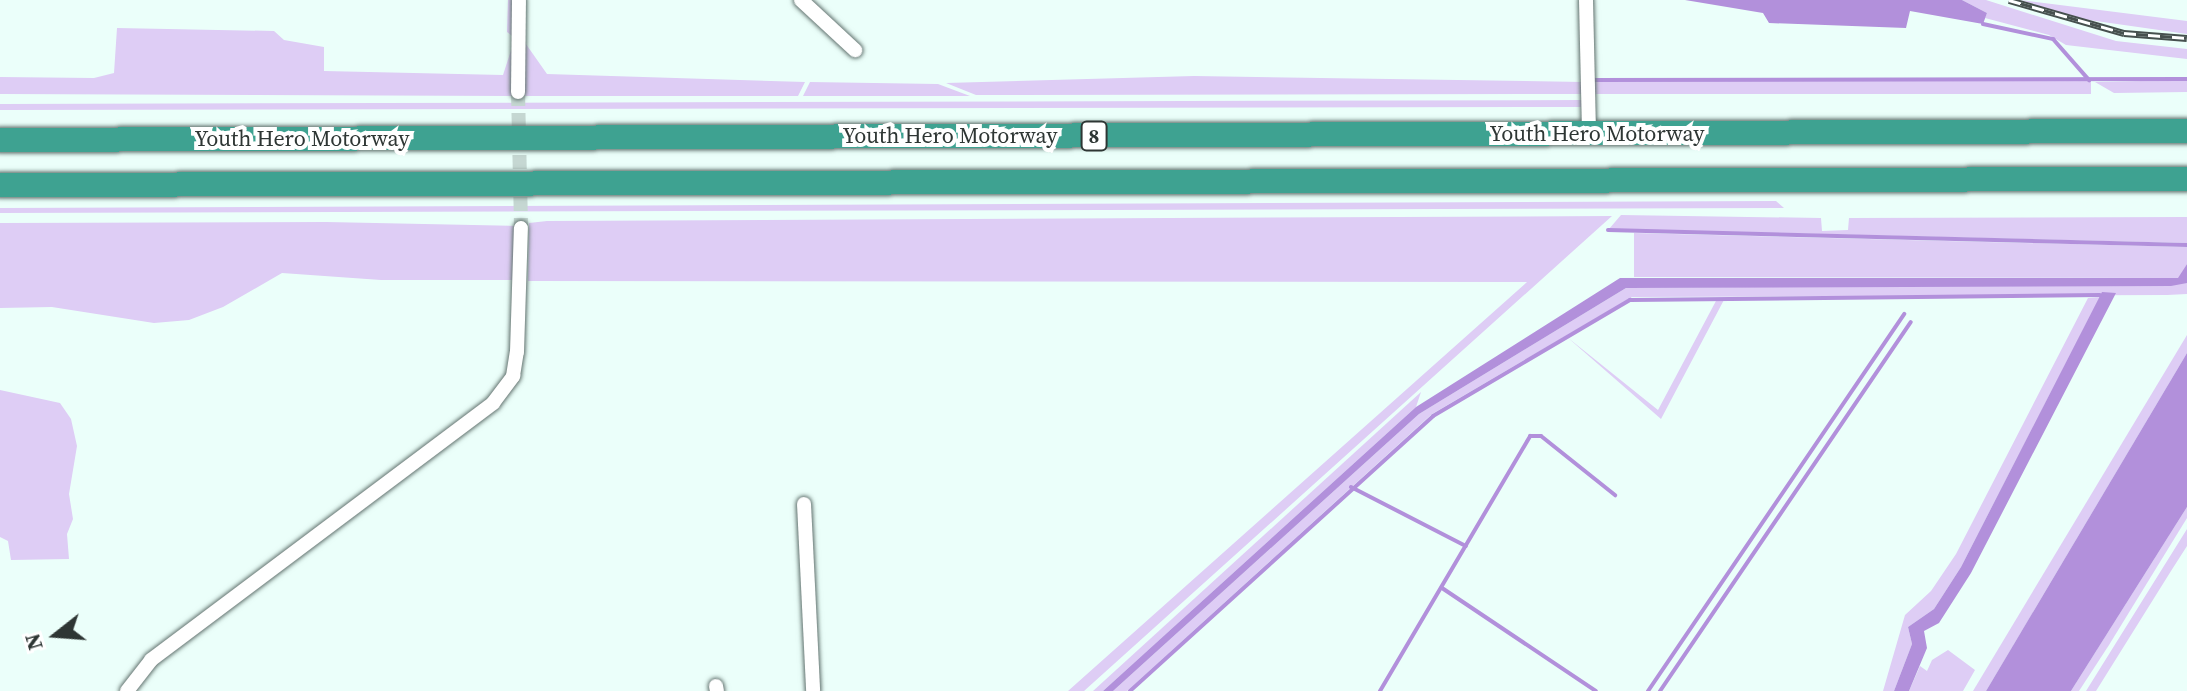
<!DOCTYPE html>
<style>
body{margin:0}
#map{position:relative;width:2187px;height:691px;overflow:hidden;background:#ebfffa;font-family:"Source Serif 4",serif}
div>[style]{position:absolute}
.green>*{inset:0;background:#decdf5;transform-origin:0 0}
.water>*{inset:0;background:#b290db}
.stream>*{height:4px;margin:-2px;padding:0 2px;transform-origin:2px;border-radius:2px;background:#b290db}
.street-tunnel>*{height:14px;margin-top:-7px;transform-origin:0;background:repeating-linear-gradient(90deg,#c5d7d2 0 14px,transparent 0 21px)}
.roads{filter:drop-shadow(0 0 2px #637470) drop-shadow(0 0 2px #637470)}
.street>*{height:14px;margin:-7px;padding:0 7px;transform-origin:7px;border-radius:7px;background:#fff}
.highway>*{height:24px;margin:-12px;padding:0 12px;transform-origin:12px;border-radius:12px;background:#3ea291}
.rail>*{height:7px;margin-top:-3.5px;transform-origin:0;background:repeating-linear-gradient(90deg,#fff 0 12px,#46504e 0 24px);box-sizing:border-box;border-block:2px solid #46504e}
span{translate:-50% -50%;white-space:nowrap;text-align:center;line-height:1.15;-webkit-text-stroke:8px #fff;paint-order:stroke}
.shield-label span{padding:2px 6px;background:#fff;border:2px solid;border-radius:6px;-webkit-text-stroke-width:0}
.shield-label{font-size:20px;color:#2e3634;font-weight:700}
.street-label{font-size:22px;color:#2e3634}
.north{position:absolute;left:16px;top:595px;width:80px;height:80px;-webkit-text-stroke:6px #fff;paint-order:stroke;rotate:253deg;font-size:22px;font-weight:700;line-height:32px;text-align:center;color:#2e3634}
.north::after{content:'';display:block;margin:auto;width:28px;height:36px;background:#2e3634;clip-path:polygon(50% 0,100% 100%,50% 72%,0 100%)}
</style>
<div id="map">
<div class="green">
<div style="clip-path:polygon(508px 0,515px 0,515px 96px,0 94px,0 77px,94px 78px,114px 73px,117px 28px,274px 31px,284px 40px,324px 47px,324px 71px,503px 75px,515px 38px,507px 32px)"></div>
<div style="clip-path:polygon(1962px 0,1986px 0,2116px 41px,2187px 49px,2187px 59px,2066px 45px,2049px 35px,1985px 18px,1987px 13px)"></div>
<div style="clip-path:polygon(2021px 0,2187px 21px,2187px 34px,2075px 18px)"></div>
<div style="clip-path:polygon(521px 37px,547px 74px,805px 82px,798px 96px,522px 96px)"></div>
<div style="clip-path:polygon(1194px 76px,1583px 82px,1583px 94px,976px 95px,946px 83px)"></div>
<div style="clip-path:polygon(2187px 80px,2187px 92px,2114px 93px,2095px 82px)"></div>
<div style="left:1591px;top:81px;width:500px;height:13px"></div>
<div style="clip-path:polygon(810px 82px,938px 84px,970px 96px,803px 96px)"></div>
<div style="clip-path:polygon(1584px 100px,1584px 107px,0 110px,0 104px)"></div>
<div style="clip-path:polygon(1776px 201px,1784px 208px,0 213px,0 208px)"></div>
<div style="clip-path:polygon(1621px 215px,1821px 218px,1822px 231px,1848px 230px,1849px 218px,2187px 217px,2187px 243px,1609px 229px)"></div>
<div style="clip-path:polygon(1612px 216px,1084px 691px,1068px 691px,1527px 282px,528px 281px,529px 223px,547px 221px)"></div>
<div style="clip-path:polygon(326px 222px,516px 226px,514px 280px,381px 280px,282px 273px,223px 307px,189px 320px,154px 323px,52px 307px,0 308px,0 223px)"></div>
<div style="clip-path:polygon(1634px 233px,2187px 247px,2187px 264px,2179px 278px,1634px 277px)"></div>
<div style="clip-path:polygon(2187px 283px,2187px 294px,2167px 295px,1632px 297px,1432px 414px,1127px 691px,1113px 691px,1419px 414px,1626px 288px)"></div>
<div style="clip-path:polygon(2100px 297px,1961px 567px,1934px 609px,1908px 627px,1912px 644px,1894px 691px,1883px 691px,1905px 615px,1931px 591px,1956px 554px,2088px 298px)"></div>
<div style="clip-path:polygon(1725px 298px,1661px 419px,1567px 337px,1658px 410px,1717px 299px)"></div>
<div style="clip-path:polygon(2187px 335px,2187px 353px,2017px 639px,1986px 691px,1973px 691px)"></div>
<div style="clip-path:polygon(0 390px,60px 403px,71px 419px,77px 446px,69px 494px,73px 519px,67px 534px,69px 559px,11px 560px,8px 541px,0 537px)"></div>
<div style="clip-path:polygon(1421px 392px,1416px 407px,1103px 691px,1093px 691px)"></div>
<div style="clip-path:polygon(2187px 507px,2187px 518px,2109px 645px,2079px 691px,2071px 691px)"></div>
<div style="clip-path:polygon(2187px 529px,2187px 546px,2171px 571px,2096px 691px,2086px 691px)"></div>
<div style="clip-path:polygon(1948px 650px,1975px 670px,1963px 691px,1909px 691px,1920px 666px,1927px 671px,1932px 660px)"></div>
</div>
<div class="water">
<div style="clip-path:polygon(1685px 0,1962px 0,1987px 13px,1983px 24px,1910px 11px,1906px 28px,1769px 23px,1763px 13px)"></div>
<div style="clip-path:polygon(2187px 264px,2187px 283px,2171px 286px,1626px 288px,1419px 414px,1113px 691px,1103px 691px,1416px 407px,1620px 278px,2178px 278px)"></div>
<div style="clip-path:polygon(2102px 292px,2116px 293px,1971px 573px,1939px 623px,1924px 631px,1927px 648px,1909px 691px,1894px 691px,1912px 644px,1908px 627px,1934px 609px,1961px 567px)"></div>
<div style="clip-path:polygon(2187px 353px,2187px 507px,2071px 691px,1986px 691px)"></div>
</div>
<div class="stream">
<div style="left:1983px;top:24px;width:72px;rotate:12.1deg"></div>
<div style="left:2053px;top:39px;width:55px;rotate:48.7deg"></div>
<div style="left:1591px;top:80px;width:596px;rotate:-0.1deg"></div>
<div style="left:1608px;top:230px;width:579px;rotate:1.48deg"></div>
<div style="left:1351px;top:487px;width:129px;rotate:27.2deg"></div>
<div style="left:1442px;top:588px;width:185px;rotate:33.8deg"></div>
<div style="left:1130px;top:691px;width:409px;rotate:-42.2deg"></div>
<div style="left:1433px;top:416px;width:229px;rotate:-30.5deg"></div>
<div style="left:1630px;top:300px;width:470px;rotate:-0.6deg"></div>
<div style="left:1380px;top:691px;width:296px;rotate:-59.5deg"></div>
<div style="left:1530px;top:436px;width:11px"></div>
<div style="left:1541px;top:436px;width:95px;rotate:38.6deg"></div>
<div style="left:1648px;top:691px;width:456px;rotate:-55.8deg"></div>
<div style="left:1660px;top:691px;width:446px;rotate:-55.8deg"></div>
</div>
<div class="street-tunnel">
<div style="left:518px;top:92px;width:136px;rotate:88.7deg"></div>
</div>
<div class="roads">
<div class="street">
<div style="left:801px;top:0;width:74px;rotate:42.8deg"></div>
<div style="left:1586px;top:0;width:134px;rotate:88.7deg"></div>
<div style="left:518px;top:92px;width:92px;rotate:-89.4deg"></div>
<div style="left:804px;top:504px;width:187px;rotate:87.2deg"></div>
<div style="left:716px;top:686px;width:5px;rotate:79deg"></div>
<div style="left:127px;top:691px;width:39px;rotate:-52deg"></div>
<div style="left:151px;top:660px;width:428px;rotate:-36.9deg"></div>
<div style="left:493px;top:403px;width:34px;rotate:-53deg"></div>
<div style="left:513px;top:376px;width:24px;rotate:-81deg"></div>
<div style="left:517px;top:352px;width:124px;rotate:-88.2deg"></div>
</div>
<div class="highway">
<div style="left:0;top:140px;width:2187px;rotate:-0.24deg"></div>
<div style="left:0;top:185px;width:2187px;rotate:-0.16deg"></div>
</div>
</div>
<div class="rail">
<div style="left:2009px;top:0;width:120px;rotate:16deg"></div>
<div style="left:2124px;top:33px;width:63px;rotate:4.5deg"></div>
</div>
<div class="shield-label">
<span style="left:1094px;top:136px">8</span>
</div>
<div class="street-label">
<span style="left:1597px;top:134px">Youth Hero Motorway</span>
<span style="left:950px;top:136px">Youth Hero Motorway</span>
<span style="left:302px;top:139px">Youth Hero Motorway</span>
</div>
<div class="north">N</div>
</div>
